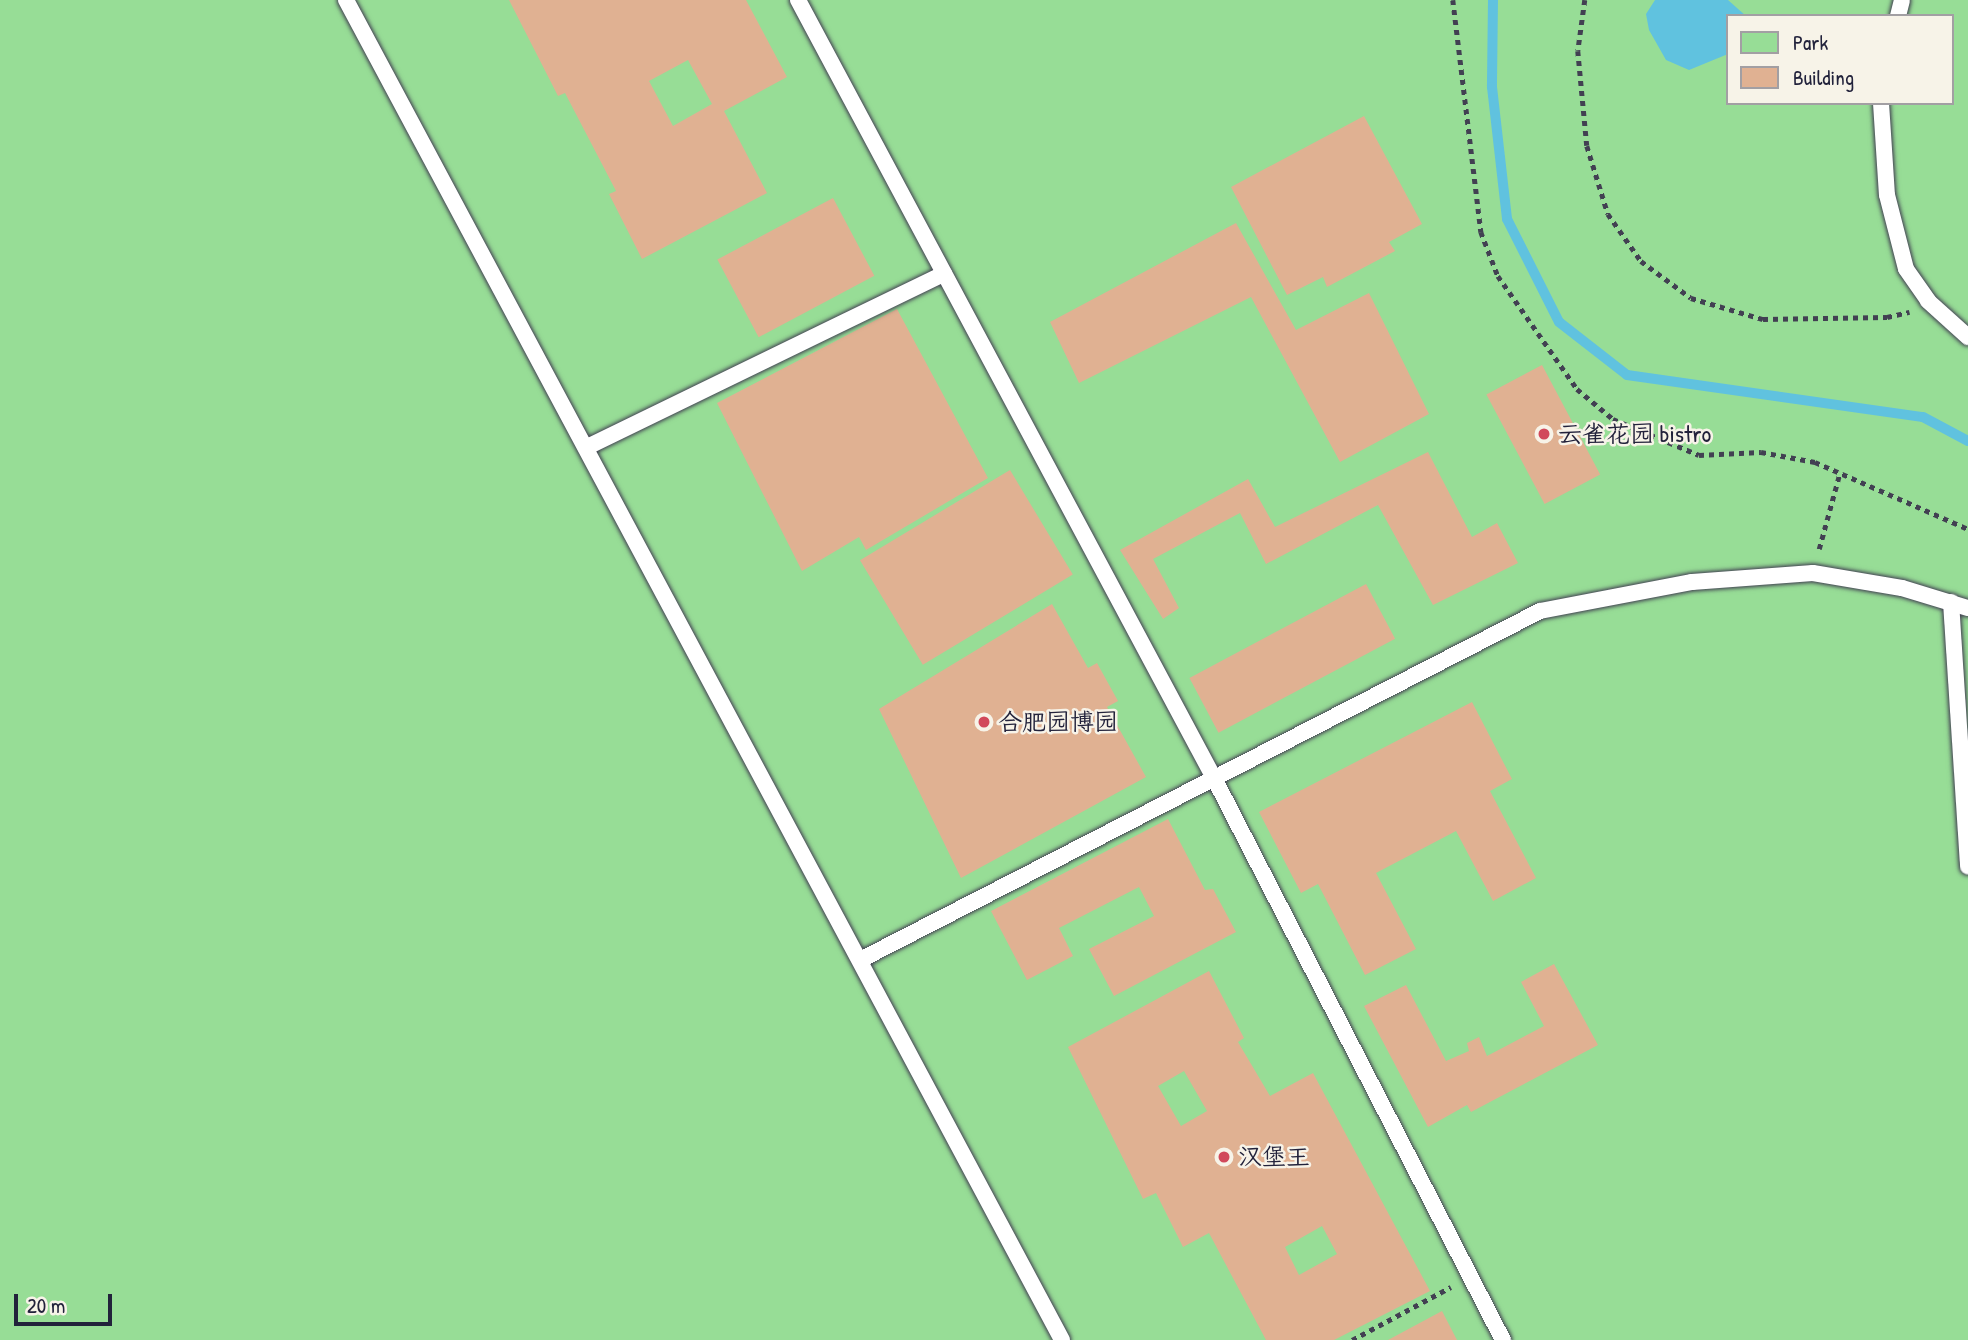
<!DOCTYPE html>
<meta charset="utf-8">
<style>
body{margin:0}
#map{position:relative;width:1968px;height:1340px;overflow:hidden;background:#f5e7d3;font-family:"Patrick Hand","LXGW WenKai TC",sans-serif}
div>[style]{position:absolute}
.green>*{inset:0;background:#97dd96}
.water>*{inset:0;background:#60c2df}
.stream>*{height:10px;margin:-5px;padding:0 5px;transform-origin:5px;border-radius:5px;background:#60c2df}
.building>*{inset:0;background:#e0b192;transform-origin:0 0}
.path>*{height:4.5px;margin-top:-2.25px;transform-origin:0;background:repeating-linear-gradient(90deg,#424052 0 5px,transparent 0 10px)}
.roads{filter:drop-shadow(0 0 2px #424052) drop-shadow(0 0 2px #424052)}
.lane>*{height:16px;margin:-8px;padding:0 8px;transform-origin:8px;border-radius:8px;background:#fff}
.dots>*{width:19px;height:19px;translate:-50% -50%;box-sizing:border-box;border:4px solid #f7f3e8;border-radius:50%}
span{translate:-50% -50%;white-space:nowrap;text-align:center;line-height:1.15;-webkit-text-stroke:5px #f7f3e8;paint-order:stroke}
.poi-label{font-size:24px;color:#22223b}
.left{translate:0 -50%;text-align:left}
.legend{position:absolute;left:1726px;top:14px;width:228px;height:91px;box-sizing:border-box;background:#f7f3e8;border:2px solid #a29fa3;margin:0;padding:9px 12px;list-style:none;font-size:21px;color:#22223b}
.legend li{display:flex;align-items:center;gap:14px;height:35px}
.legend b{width:35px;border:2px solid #a29fa3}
.scale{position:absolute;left:14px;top:1294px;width:98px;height:32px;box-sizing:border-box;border:4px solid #22223b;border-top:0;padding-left:9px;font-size:21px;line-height:24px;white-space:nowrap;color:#22223b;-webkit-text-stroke:5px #f7f3e8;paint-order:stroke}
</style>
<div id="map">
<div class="green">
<div style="clip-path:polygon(evenodd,0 0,1968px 0,1968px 1340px,0 1340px,0 0,1728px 16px,1952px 16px,1952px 103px,1728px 103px,1728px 16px)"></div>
</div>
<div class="water">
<div style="clip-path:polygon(1655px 0,1728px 0,1746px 16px,1728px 16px,1728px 54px,1689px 70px,1666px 60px,1649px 30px,1646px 14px)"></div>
</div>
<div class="stream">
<div style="left:1493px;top:0;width:87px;rotate:90.7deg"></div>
<div style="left:1492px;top:87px;width:133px;rotate:83.5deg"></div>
<div style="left:1507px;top:219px;width:115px;rotate:63.2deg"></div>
<div style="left:1559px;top:322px;width:86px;rotate:37.9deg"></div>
<div style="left:1627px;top:375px;width:299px;rotate:8.1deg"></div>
<div style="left:1923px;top:417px;width:51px;rotate:28.1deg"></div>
</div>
<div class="building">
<div style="clip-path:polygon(evenodd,509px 0,746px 0,787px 77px,724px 111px,767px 193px,642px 259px,609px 194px,616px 191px,565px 93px,558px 96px,509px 0,688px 60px,712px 104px,673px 126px,649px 81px,688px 60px)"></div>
<div style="clip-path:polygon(1364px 116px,1422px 224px,1389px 242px,1395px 251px,1327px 287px,1323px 277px,1287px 295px,1231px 187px)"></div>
<div style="left:833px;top:198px;width:88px;height:131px;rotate:62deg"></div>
<div style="clip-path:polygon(1236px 223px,1296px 330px,1369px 293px,1429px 414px,1340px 462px,1251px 297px,1079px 383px,1050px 322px)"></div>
<div style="clip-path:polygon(897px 309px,988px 478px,866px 550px,859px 537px,802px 571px,717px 403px)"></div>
<div style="left:1542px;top:365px;width:124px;height:63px;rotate:62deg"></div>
<div style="clip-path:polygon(1428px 452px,1472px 537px,1497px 523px,1518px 563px,1433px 605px,1378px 505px,1266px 564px,1240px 513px,1153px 559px,1179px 608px,1163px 619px,1120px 550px,1248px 479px,1275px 527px)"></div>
<div style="left:1010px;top:470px;width:122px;height:175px;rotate:59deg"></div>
<div style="left:1366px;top:584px;width:62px;height:200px;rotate:62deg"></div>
<div style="clip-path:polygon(1052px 604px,1088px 668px,1097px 663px,1118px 701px,1107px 707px,1146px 777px,961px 878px,879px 709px)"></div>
<div style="clip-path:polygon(1472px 702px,1512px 779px,1490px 791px,1536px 878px,1493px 901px,1456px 831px,1376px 873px,1416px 949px,1365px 975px,1318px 884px,1301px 893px,1259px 812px)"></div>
<div style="clip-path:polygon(1168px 819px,1205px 890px,1213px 889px,1236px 932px,1114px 996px,1089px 949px,1154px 916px,1139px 887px,1059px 928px,1073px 956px,1027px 980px,991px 911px)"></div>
<div style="clip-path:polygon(1554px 964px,1598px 1045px,1471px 1112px,1467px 1105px,1428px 1127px,1364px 1006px,1406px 985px,1446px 1061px,1469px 1051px,1467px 1043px,1479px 1037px,1487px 1056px,1544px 1026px,1521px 982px)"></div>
<div style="clip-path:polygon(evenodd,1209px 971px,1244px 1038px,1238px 1042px,1270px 1096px,1313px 1073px,1430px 1291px,1334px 1340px,1266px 1340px,1209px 1233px,1183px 1247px,1156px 1193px,1143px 1199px,1068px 1047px,1209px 971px,1184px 1071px,1207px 1111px,1181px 1126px,1158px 1086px,1184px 1071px,1209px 971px,1322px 1226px,1337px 1254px,1299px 1275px,1285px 1247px,1322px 1226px)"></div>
<div style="clip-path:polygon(1442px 1311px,1457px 1340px,1388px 1340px)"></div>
</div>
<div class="path">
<div style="left:1453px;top:0;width:234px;rotate:83.1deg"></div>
<div style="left:1481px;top:232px;width:47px;rotate:68.9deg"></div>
<div style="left:1498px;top:276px;width:138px;rotate:55deg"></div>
<div style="left:1577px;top:389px;width:47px;rotate:39.8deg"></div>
<div style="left:1613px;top:419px;width:93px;rotate:22.7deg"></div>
<div style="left:1699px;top:455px;width:62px;rotate:-2.8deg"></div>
<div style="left:1761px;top:452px;width:55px;rotate:10.5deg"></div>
<div style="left:1815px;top:462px;width:167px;rotate:23.6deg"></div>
<div style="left:1585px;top:0;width:51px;rotate:97.8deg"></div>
<div style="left:1578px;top:51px;width:95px;rotate:84.6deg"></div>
<div style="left:1587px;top:146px;width:71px;rotate:72.8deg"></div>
<div style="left:1608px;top:214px;width:57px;rotate:54.9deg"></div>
<div style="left:1641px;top:261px;width:62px;rotate:36.5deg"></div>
<div style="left:1691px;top:298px;width:75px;rotate:16.3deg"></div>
<div style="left:1763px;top:319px;width:124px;rotate:-0.9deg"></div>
<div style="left:1887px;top:317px;width:23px;rotate:-13deg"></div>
<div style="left:1819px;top:549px;width:80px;rotate:-74.7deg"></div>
<div style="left:1352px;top:1340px;width:112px;rotate:-28.2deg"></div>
</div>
<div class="roads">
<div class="lane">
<div style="left:346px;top:0;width:1519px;rotate:61.88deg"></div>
<div style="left:798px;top:0;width:882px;rotate:61.87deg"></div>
<div style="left:1214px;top:778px;width:632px;rotate:62.79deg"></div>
<div style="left:1898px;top:16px;width:16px;rotate:-76deg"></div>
<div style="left:1881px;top:103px;width:92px;rotate:86.3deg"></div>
<div style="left:1887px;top:195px;width:76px;rotate:75.6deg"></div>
<div style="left:1906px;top:269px;width:39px;rotate:55deg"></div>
<div style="left:1928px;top:301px;width:54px;rotate:42deg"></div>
<div style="left:587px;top:447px;width:397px;rotate:-25.9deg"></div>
<div style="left:1951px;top:602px;width:265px;rotate:86.3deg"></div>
<div style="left:862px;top:959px;width:762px;rotate:-27.17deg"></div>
<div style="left:1540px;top:611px;width:155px;rotate:-10.8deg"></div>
<div style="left:1692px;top:582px;width:121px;rotate:-4.3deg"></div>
<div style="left:1813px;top:573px;width:90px;rotate:9.6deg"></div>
<div style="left:1902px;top:588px;width:69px;rotate:16.9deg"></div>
</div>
</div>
<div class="dots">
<div style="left:1544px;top:434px;background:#d1495b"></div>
<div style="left:984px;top:722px;background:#d1495b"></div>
<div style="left:1224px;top:1157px;background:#d1495b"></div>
</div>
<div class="poi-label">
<span class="left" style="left:1558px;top:434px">云雀花园 bistro</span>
<span class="left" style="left:998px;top:722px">合肥园博园</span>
<span class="left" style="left:1238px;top:1157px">汉堡王</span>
</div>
<ul class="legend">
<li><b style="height:19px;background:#97dd96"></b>Park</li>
<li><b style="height:19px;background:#e0b192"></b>Building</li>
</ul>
<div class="scale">20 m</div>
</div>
